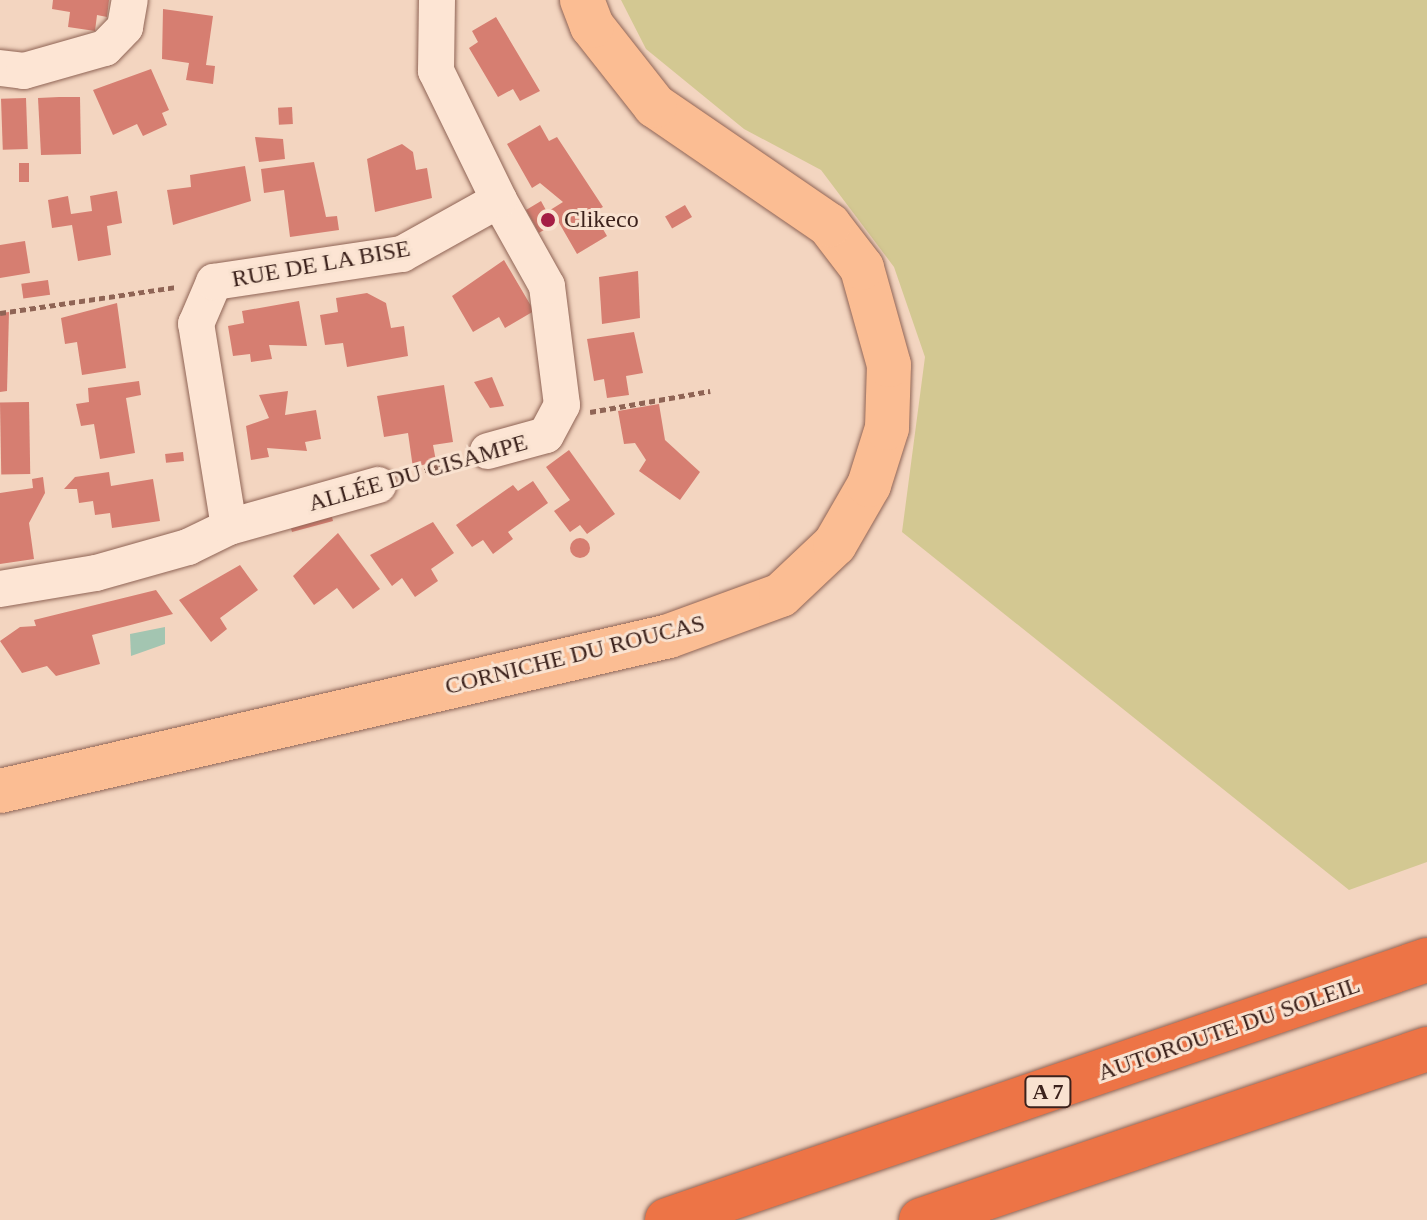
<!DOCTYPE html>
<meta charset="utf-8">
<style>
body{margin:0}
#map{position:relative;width:1427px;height:1220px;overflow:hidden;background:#f3d5c0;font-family:"Times New Roman",serif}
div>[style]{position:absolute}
.green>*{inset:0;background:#d3c892}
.water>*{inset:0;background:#a3c5b1}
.building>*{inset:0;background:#d67e71;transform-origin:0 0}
.round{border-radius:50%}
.path>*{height:5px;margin-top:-2.5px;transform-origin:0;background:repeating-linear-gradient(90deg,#8f6455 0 6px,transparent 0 10px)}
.roads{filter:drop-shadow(0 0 2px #8f6455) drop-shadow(0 0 2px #8f6455)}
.minor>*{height:36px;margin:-18px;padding:0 18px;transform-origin:18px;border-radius:18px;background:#fde5d4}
.major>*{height:44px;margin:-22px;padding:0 22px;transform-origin:22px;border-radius:22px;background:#fbbd93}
.highway>*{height:44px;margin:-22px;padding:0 22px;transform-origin:22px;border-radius:22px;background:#ed7446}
.dots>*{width:22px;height:22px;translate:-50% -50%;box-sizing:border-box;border:4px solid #f9e2d0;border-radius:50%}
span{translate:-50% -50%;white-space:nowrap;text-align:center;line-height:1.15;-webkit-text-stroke:6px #f9e2d0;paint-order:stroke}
.shield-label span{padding:2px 6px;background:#f9e2d0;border:2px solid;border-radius:6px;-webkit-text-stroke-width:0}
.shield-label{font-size:22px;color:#3c221c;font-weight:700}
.poi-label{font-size:24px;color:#3c221c}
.left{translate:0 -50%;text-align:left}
.street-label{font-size:24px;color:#3c221c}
</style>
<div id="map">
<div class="green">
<div style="clip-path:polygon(621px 0,1427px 0,1427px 862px,1349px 890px,902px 532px,925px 357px,894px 267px,821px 170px,744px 129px,646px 49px)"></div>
</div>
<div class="water">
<div style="clip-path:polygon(165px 627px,165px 644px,131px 656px,130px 634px)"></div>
</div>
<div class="building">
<div style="clip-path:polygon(53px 0,109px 0,107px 17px,97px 15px,95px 31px,68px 27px,70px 12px,52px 9px)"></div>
<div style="clip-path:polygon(163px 9px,213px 16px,206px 65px,215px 66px,213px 84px,186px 80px,189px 63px,162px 59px)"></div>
<div style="clip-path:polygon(496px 17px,540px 91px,520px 101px,513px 89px,498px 97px,469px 48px,478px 42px,472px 31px)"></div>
<div style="clip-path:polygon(151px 69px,169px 110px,162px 113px,167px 125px,143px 136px,137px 124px,113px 135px,93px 90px)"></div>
<div style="clip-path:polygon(59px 97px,80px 97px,81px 154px,41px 155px,38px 98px)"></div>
<div style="left:26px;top:98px;width:51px;height:25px;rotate:88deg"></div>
<div style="left:292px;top:107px;width:17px;height:14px;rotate:87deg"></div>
<div style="clip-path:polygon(540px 125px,549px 141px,557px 137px,603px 207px,593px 212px,607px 236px,577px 254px,558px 221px,539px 233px,526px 210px,541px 201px,547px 212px,563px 202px,540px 183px,532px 188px,507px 144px)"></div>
<div style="clip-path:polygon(255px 137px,283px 139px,285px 159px,259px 162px)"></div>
<div style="clip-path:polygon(402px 144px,413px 152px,416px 170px,427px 168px,432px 198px,375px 212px,367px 159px)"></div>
<div style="clip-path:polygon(314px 162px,326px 217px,337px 216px,339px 230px,290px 237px,284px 190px,264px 193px,261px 169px)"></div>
<div style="left:29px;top:163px;width:19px;height:10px;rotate:90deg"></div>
<div style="clip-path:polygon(245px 166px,251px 201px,173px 225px,167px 190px,191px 187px,190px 175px)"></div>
<div style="clip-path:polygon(117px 191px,122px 223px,107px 226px,111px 255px,78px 261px,72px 225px,52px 228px,48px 200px,68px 196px,71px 214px,92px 211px,90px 196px)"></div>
<div style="left:685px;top:205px;width:14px;height:23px;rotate:60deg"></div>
<div style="clip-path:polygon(25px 241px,30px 273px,0 278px,0 245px)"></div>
<div style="clip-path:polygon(504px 260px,534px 311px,505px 328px,499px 317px,473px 332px,452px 296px)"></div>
<div style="clip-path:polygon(638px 271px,640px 318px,602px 324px,599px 277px)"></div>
<div style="left:48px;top:280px;width:15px;height:27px;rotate:82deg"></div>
<div style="clip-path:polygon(367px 293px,386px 303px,391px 328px,404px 326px,408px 356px,347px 367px,343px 343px,325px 345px,320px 315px,338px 312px,336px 298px)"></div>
<div style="clip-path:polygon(299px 301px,307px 346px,269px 345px,272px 359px,251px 362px,250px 354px,233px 356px,228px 326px,244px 323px,242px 311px)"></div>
<div style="clip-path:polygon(117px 303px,126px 368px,82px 375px,77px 342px,65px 344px,61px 318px)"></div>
<div style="clip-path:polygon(9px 312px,7px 391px,0 392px,0 313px)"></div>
<div style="clip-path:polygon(634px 332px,643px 373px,626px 376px,629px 395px,607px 398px,604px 379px,594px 381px,587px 339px)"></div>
<div style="clip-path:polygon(492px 377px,504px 406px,490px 408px,474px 382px)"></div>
<div style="clip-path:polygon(139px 381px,141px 395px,126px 398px,135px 453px,100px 459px,94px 424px,81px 426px,76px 404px,89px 402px,88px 388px)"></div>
<div style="clip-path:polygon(444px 385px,453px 442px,433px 445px,436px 461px,413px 468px,408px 433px,384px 437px,377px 396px)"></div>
<div style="clip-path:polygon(288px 391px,285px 415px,316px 410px,321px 439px,305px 442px,307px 451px,267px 448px,269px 457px,251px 460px,246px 426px,269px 418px,259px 395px)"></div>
<div style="left:29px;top:402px;width:72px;height:29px;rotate:89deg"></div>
<div style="clip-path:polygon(659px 404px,665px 440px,700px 472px,680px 500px,639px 471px,646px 460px,635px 443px,624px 444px,618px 411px)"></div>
<div style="clip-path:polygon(569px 450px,615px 514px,587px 534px,580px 525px,570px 532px,554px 511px,570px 500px,546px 467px)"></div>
<div style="left:183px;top:452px;width:9px;height:18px;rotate:84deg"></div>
<div style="clip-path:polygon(109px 472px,111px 486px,153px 479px,160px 521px,112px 528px,110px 513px,95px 515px,93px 501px,79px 503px,77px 489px,64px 489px,75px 477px)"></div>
<div style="clip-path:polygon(43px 477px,45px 493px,29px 523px,34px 559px,0 564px,0 493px,33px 488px,32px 479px)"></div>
<div style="clip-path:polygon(533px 481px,548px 503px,508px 532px,513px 539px,493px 554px,483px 540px,472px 547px,456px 525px,513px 485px,518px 491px)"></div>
<div style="clip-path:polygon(331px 513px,333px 521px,292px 532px,288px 517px)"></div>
<div style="clip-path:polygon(433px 522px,454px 553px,431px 569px,438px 581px,415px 597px,402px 578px,392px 586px,370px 555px)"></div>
<div style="clip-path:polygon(338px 533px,380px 589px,353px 609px,337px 588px,314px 605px,293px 576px)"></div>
<div class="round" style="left:570px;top:538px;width:20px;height:20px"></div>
<div style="clip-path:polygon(240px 565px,258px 590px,220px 618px,227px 629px,211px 642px,179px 600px)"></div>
<div style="clip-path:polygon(156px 590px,173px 614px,92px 635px,100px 664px,56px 676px,47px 666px,22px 673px,0 641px,20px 627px,36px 626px,34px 620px)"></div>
</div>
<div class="path">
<div style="left:0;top:313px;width:179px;rotate:-8.4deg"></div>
<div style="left:590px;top:412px;width:122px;rotate:-9.9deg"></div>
<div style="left:406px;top:477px;width:58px;rotate:-18.1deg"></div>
</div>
<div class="roads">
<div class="minor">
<div style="left:0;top:68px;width:24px;rotate:7deg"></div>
<div style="left:24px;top:71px;width:84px;rotate:-15.9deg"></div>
<div style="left:105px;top:48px;width:29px;rotate:-46deg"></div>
<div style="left:125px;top:27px;width:27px;rotate:-80deg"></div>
<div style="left:488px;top:451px;width:60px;rotate:-15.4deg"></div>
<div style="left:546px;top:435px;width:34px;rotate:-62deg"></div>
<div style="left:562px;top:405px;width:120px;rotate:-97.2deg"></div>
<div style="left:547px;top:286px;width:98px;rotate:-119.2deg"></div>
<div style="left:229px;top:527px;width:155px;rotate:-15.7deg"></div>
<div style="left:0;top:589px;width:97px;rotate:-9.5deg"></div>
<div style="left:96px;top:573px;width:96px;rotate:-15.8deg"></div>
<div style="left:188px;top:547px;width:46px;rotate:-26deg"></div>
<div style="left:229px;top:527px;width:206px;rotate:-99.2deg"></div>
<div style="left:196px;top:324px;width:46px;rotate:-66.8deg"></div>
<div style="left:214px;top:282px;width:190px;rotate:-8.5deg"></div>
<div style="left:402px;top:254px;width:111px;rotate:-29.1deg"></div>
<div style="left:499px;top:200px;width:144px;rotate:-116deg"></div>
<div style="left:436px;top:71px;width:71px;rotate:-89.2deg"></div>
</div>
<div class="major">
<div style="left:0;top:791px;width:687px;rotate:-13.04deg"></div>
<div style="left:669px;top:636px;width:119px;rotate:-20.1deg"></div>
<div style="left:781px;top:595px;width:74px;rotate:-43.4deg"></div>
<div style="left:835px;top:544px;width:68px;rotate:-60deg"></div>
<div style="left:869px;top:485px;width:60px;rotate:-72.5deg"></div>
<div style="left:887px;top:428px;width:63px;rotate:-88.2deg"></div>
<div style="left:889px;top:365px;width:101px;rotate:-105.6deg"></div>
<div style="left:862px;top:268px;width:54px;rotate:-127.5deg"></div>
<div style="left:829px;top:225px;width:211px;rotate:-145.6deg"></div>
<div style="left:655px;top:106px;width:102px;rotate:-128.2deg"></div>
<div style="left:592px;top:26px;width:28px;rotate:-111deg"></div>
</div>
<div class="highway">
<div style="left:667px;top:1220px;width:803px;rotate:-18.89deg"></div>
<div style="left:921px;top:1220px;width:534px;rotate:-18.67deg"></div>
</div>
</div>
<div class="dots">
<div style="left:548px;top:220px;background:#a51e45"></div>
</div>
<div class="shield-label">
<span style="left:1048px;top:1092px">A 7</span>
</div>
<div class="poi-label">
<span class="left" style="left:564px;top:220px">Clikeco</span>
</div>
<div class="street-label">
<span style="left:321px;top:264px;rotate:-10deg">RUE DE LA BISE</span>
<span style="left:418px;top:473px;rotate:-16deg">ALLÉE DU CISAMPE</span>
<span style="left:575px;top:655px;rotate:-14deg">CORNICHE DU ROUCAS</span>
<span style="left:1229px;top:1029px;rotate:-19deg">AUTOROUTE DU SOLEIL</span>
</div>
</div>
